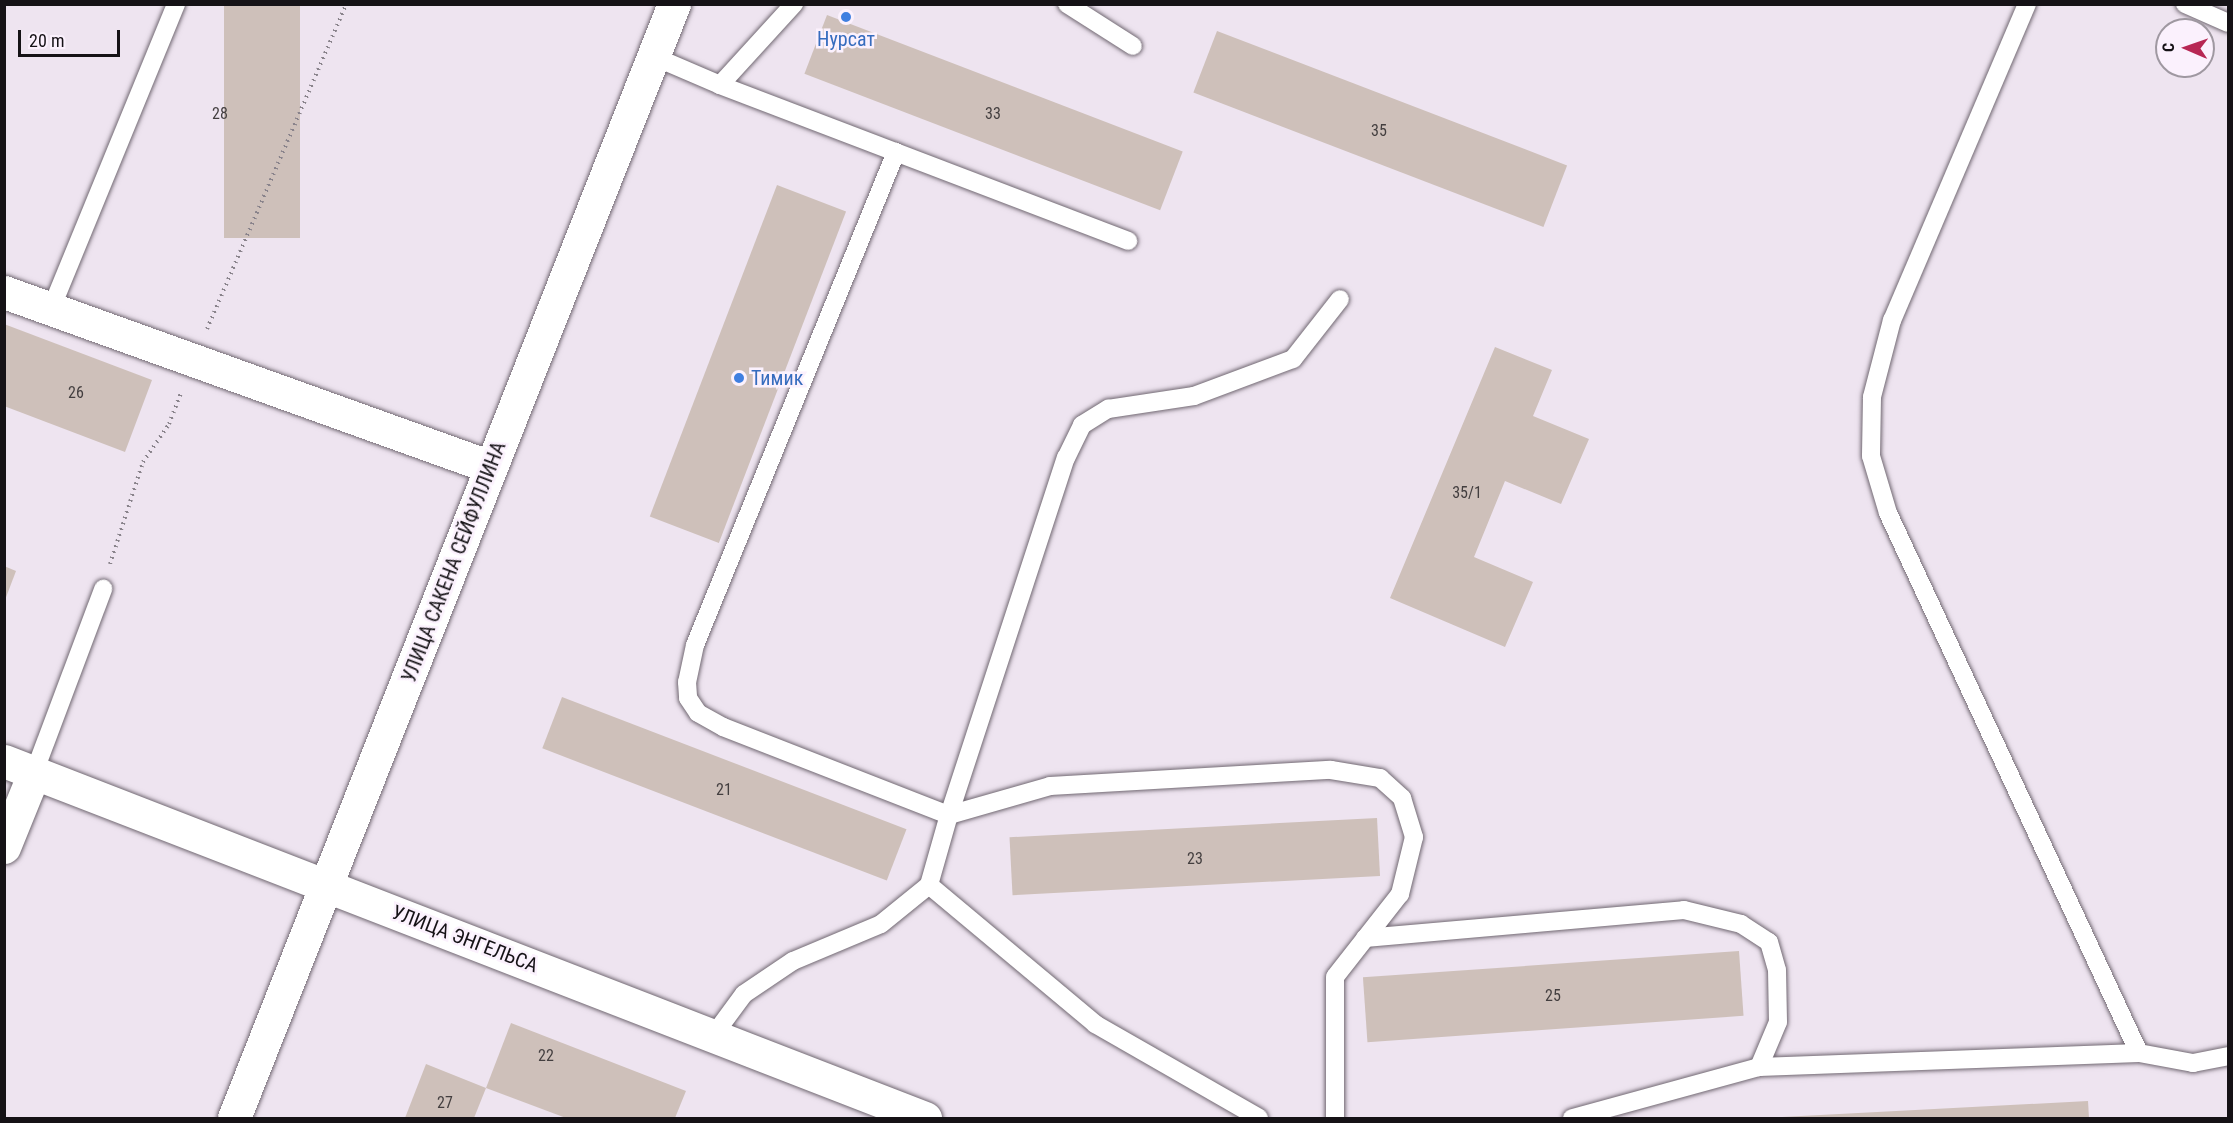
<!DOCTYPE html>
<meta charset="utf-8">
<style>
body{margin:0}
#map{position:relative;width:2233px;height:1123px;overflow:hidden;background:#eee4f0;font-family:"Roboto Condensed",sans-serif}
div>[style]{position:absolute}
.building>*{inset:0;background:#cec0ba;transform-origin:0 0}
.path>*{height:4px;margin-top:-2px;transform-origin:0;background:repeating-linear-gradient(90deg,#89838b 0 1.5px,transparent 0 6px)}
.roads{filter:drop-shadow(0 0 2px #716872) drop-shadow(0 0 2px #716872)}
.service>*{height:18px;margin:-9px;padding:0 9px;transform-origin:9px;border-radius:9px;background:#fff}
.minor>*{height:33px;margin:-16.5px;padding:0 16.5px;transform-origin:16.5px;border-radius:16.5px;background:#fff}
.tertiary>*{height:33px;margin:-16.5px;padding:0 16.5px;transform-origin:16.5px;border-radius:16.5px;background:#fff}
.dots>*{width:16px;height:16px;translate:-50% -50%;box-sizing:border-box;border:3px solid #fbf1fd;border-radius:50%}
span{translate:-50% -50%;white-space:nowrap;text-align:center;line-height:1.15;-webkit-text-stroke:5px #fbf1fd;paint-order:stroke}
.number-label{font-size:16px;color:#433e3f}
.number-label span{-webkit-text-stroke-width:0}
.shop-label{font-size:20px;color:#366cbe}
.left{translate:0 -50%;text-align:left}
.street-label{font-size:20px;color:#151216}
.frame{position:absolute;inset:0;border:6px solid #151216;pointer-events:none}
.north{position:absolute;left:2155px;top:18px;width:60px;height:60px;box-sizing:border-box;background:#fbf1fd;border:2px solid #9f98a1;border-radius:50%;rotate:272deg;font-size:16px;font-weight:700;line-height:24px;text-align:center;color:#151216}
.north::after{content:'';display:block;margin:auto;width:21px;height:27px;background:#b72754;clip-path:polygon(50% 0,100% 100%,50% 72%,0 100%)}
.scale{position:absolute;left:18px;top:30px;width:102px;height:27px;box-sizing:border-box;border:3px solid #151216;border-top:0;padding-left:8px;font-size:18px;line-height:21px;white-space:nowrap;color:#151216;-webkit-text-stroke:4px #fbf1fd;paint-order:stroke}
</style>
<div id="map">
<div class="building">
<div style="left:224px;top:4px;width:76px;height:234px"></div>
<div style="left:827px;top:15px;width:381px;height:63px;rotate:21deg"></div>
<div style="left:1217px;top:31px;width:375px;height:66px;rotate:21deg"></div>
<div style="left:777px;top:185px;width:74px;height:355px;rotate:21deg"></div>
<div style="clip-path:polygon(4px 324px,152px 380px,125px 452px,4px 406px)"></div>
<div style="clip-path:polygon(1495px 347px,1552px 370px,1533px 416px,1589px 439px,1561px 504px,1505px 481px,1474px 557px,1533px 582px,1505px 647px,1390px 598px)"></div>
<div style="clip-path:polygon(4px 566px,16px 571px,5px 600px,4px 600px)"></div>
<div style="left:562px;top:697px;width:369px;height:55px;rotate:21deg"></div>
<div style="left:1377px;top:818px;width:58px;height:368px;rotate:87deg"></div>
<div style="left:1739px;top:951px;width:65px;height:377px;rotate:86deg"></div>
<div style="clip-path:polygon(511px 1023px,686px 1091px,675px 1118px,566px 1118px,486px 1088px)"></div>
<div style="clip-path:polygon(426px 1064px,486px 1088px,474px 1118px,405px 1118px)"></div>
<div style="clip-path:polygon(2088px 1101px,2089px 1118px,1782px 1118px,1782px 1117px)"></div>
</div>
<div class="path">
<div style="left:207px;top:329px;width:353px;rotate:-66.8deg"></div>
<div style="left:110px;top:564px;width:107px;rotate:-72.1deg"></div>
<div style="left:143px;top:462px;width:46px;rotate:-55.6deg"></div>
<div style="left:169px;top:424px;width:34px;rotate:-69deg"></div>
</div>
<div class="roads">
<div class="service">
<div style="left:1067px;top:4px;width:78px;rotate:32.5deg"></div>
<div style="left:2027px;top:4px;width:344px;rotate:113.1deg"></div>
<div style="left:1892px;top:320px;width:80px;rotate:104.6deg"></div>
<div style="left:1872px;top:397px;width:59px;rotate:91deg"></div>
<div style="left:1871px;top:456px;width:59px;rotate:73.4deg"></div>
<div style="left:1888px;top:513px;width:595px;rotate:65.07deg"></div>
<div style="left:2185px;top:4px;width:47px;rotate:23.8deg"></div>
<div style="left:655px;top:57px;width:71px;rotate:23.3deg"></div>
<div style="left:720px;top:85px;width:110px;rotate:-47.6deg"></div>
<div style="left:720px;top:85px;width:437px;rotate:20.9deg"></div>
<div style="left:896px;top:152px;width:532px;rotate:112.18deg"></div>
<div style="left:695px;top:645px;width:38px;rotate:102deg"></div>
<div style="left:687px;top:682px;width:16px;rotate:86deg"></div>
<div style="left:688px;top:698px;width:18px;rotate:56deg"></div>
<div style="left:698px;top:713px;width:29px;rotate:29deg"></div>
<div style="left:723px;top:727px;width:243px;rotate:21.3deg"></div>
<div style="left:949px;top:815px;width:105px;rotate:-16deg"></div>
<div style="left:1050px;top:786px;width:281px;rotate:-3.3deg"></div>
<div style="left:1331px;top:770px;width:50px;rotate:9.3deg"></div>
<div style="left:1380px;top:778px;width:30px;rotate:42deg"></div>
<div style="left:1402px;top:798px;width:41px;rotate:72.9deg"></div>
<div style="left:1414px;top:837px;width:59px;rotate:103.8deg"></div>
<div style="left:1400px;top:894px;width:105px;rotate:128.1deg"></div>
<div style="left:1335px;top:977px;width:141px;rotate:90deg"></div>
<div style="left:51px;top:309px;width:330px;rotate:-67.7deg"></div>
<div style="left:34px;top:773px;width:197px;rotate:-69.4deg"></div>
<div style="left:929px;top:885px;width:217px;rotate:39.9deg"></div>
<div style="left:1095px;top:1024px;width:189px;rotate:29.8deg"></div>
<div style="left:1365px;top:938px;width:320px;rotate:-5deg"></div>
<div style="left:1684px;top:910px;width:59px;rotate:13.8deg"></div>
<div style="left:1741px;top:924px;width:33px;rotate:33deg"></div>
<div style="left:1769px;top:942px;width:29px;rotate:74deg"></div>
<div style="left:1777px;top:970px;width:52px;rotate:88.9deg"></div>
<div style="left:1778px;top:1022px;width:49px;rotate:112.9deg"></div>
<div style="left:1759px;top:1067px;width:194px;rotate:164.7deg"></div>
<div style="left:713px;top:1036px;width:52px;rotate:-53.6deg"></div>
<div style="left:744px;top:994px;width:59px;rotate:-34deg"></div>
<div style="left:793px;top:961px;width:95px;rotate:-22.8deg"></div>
<div style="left:881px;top:924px;width:62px;rotate:-39.1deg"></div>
<div style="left:929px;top:885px;width:73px;rotate:-74.1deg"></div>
<div style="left:949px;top:815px;width:376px;rotate:-71.9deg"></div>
<div style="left:1066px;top:458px;width:37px;rotate:-64deg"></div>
<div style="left:1082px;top:425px;width:31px;rotate:-32deg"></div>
<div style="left:1108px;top:409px;width:87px;rotate:-8.6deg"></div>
<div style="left:1194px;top:396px;width:106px;rotate:-20.5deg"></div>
<div style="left:1293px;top:359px;width:76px;rotate:-51.9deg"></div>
<div style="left:1759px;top:1067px;width:380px;rotate:-2.1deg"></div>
<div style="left:2139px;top:1053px;width:55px;rotate:10.5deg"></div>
<div style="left:2193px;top:1063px;width:36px;rotate:-11deg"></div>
</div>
<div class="minor">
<div style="left:4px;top:292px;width:517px;rotate:19.77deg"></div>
<div style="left:4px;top:761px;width:988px;rotate:21.19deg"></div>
<div style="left:4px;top:847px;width:80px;rotate:-67.9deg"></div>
</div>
<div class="tertiary">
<div style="left:234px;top:1118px;width:1198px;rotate:-68.45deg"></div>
</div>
</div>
<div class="dots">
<div style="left:846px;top:17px;background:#3f7fe0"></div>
<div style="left:739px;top:378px;background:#3f7fe0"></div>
</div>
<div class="number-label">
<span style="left:220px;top:114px">28</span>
<span style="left:993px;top:114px">33</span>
<span style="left:1379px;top:131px">35</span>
<span style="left:76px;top:393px">26</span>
<span style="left:1467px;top:493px">35/1</span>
<span style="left:724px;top:790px">21</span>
<span style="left:1195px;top:859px">23</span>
<span style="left:1553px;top:996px">25</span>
<span style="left:546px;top:1056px">22</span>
<span style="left:445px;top:1103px">27</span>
</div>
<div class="shop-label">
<span style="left:846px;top:39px">Нурсат</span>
<span class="left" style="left:751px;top:378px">Тимик</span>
</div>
<div class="street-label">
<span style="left:454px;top:562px;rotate:-69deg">УЛИЦА САКЕНА СЕЙФУЛЛИНА</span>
<span style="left:465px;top:939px;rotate:21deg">УЛИЦА ЭНГЕЛЬСА</span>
</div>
<div class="frame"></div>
<div class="north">С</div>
<div class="scale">20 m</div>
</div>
